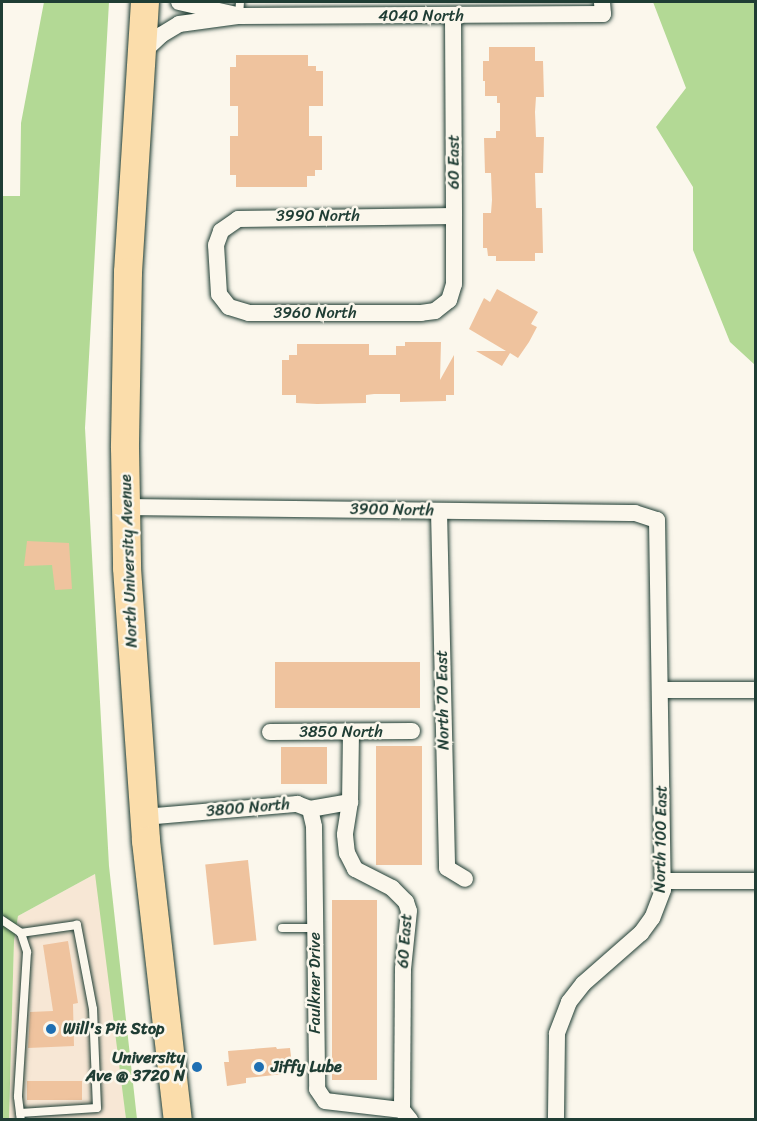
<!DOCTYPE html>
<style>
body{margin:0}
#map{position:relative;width:757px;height:1121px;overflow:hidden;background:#fbf7ec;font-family:Sriracha,sans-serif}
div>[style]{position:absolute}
.built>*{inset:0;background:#f7e7d5}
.green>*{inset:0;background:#b3d995}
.building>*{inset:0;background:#efc39e;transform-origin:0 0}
.roads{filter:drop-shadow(0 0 2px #1f3d34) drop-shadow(0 0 2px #1f3d34)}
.service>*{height:8px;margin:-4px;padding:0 4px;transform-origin:4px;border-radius:4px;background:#fbf7ec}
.minor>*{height:16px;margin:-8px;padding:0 8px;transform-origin:8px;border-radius:8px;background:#fbf7ec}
.trunk>*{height:28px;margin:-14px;padding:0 14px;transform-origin:14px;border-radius:14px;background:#fbddab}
.dots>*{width:16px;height:16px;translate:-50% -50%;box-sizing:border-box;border:3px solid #fbf7ec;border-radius:50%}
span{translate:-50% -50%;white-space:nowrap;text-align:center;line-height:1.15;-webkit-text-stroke:5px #fbf7ec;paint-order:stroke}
.street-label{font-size:16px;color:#1f3d34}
.poi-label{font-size:16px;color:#1f3d34;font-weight:700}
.left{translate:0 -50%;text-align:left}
.right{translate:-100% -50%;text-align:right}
.frame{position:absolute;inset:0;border:3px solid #1f3d34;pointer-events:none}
</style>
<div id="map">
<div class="built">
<div style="clip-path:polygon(95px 874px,106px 918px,126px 1119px,9px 1120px,14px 941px,18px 916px)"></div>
</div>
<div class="green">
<div style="clip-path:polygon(44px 2px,109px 2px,85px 428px,109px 866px,137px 1119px,126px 1119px,95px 874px,18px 916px,14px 941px,9px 1119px,2px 1119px,2px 196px,20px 196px,21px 123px)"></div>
<div style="clip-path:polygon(653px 2px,755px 2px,755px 365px,730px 342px,693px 250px,693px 187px,656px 127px,686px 88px)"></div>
</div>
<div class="building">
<div style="clip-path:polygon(489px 47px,535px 47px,535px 61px,543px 61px,544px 97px,536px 97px,535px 112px,536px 137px,544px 137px,543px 173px,535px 173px,536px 208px,542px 208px,543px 253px,535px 253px,535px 261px,496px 261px,496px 256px,488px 256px,487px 248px,483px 248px,483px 213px,491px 213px,492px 200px,491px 173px,485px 173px,484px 138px,496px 138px,496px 131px,500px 131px,500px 103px,497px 103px,497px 96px,485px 96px,485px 81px,483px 81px,483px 61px,489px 61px)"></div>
<div style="clip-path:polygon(236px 55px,308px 55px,308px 66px,316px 66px,316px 71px,323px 71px,323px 106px,309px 106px,309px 136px,322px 136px,322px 170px,315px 170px,315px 176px,307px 176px,307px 187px,236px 187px,236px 175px,230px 175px,230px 136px,238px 136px,238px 106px,230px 106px,230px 67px,236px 67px)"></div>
<div style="clip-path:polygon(497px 289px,538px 312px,531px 324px,537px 327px,529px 342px,518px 358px,510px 353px,502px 366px,476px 351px,506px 351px,469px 329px,484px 298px,490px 302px)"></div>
<div style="clip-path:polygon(405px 342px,441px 342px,440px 380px,454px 355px,454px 395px,446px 395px,446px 401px,400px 402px,400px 394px,374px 394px,366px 395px,366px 403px,317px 404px,296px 403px,296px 395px,282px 395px,282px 360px,289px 360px,289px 355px,297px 355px,297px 344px,369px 344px,369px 355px,396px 355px,396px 346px,405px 346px)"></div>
<div style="clip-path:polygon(27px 541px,69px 543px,72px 589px,55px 590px,52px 565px,24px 566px)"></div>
<div style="left:275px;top:662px;width:145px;height:46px"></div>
<div style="left:376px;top:746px;width:46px;height:119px"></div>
<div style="left:281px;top:747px;width:46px;height:37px"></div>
<div style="left:248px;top:860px;width:81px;height:43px;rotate:84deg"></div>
<div style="left:332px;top:900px;width:45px;height:180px"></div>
<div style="clip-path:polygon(68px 941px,78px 1003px,73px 1004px,74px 1046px,28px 1048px,30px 1012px,53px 1011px,43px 945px)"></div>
<div style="clip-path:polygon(276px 1047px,277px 1049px,290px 1048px,293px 1073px,246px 1078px,246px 1083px,227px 1086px,224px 1062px,229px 1062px,228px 1051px)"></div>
<div style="left:82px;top:1081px;width:19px;height:55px;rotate:90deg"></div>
</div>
<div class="roads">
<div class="service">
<div style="left:239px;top:16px;width:14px;rotate:-86deg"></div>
<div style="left:2px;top:920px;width:23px;rotate:34deg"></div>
<div style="left:21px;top:933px;width:20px;rotate:72deg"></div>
<div style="left:27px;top:952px;width:145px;rotate:93.6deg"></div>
<div style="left:18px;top:1097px;width:23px;rotate:83deg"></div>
<div style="left:282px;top:928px;width:33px"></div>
<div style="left:20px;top:1113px;width:77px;rotate:-3.7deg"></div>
<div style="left:97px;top:1108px;width:99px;rotate:-92.3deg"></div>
<div style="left:93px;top:1009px;width:86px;rotate:-100.8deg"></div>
<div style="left:77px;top:925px;width:57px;rotate:171.9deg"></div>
</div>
<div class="minor">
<div style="left:179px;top:2px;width:58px;rotate:12.8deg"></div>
<div style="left:453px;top:17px;width:199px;rotate:89.7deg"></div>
<div style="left:454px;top:216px;width:68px;rotate:90deg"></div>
<div style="left:454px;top:284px;width:17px;rotate:107deg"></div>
<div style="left:449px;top:300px;width:18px;rotate:142deg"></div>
<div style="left:435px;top:311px;width:14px;rotate:172deg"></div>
<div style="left:421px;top:313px;width:172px;rotate:180deg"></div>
<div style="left:249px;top:313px;width:21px;rotate:-163deg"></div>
<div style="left:229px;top:307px;width:16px;rotate:-128deg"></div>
<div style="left:219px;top:294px;width:49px;rotate:-93.5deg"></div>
<div style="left:216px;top:245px;width:15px;rotate:-70deg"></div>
<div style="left:221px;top:231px;width:21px;rotate:-35deg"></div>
<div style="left:238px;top:219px;width:216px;rotate:-0.8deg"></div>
<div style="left:142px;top:53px;width:26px;rotate:-43deg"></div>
<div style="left:161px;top:35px;width:21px;rotate:-31deg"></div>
<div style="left:179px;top:24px;width:61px;rotate:-7.6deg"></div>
<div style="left:239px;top:16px;width:364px;rotate:-0.3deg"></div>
<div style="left:603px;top:14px;width:12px;rotate:-95deg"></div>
<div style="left:126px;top:507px;width:509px;rotate:0.68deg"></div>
<div style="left:635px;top:513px;width:23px;rotate:18deg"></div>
<div style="left:657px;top:520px;width:370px;rotate:89.1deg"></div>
<div style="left:663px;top:890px;width:30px;rotate:111deg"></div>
<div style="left:652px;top:918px;width:19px;rotate:126deg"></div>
<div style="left:641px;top:933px;width:77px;rotate:138.7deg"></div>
<div style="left:583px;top:984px;width:23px;rotate:128deg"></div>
<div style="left:569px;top:1002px;width:34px;rotate:111deg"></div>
<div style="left:557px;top:1034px;width:86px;rotate:90.7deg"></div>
<div style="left:439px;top:511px;width:357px;rotate:88.7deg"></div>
<div style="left:447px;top:868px;width:21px;rotate:31deg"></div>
<div style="left:661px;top:690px;width:95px"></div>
<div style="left:270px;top:732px;width:142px;rotate:-0.4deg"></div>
<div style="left:351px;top:732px;width:70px;rotate:90.8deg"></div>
<div style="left:350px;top:802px;width:33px;rotate:99deg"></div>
<div style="left:345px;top:835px;width:18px;rotate:84deg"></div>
<div style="left:347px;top:853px;width:18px;rotate:63deg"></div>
<div style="left:355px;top:869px;width:42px;rotate:27.2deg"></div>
<div style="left:392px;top:888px;width:20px;rotate:45deg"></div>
<div style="left:406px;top:902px;width:9px;rotate:72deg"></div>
<div style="left:409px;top:911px;width:58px;rotate:95.9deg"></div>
<div style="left:403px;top:969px;width:141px;rotate:90.4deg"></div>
<div style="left:310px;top:809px;width:18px;rotate:77deg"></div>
<div style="left:314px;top:827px;width:262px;rotate:89.3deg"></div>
<div style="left:317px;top:1089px;width:14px;rotate:56deg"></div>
<div style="left:325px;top:1101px;width:78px;rotate:6.7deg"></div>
<div style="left:402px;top:1110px;width:13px;rotate:51deg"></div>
<div style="left:144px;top:817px;width:154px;rotate:-4.9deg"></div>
<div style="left:297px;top:804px;width:14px;rotate:21deg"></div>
<div style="left:310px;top:809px;width:41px;rotate:-9.9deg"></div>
<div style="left:664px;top:881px;width:92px"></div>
</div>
<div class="trunk">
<div style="left:145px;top:2px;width:271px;rotate:93.6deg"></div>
<div style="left:128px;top:272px;width:176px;rotate:91deg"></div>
<div style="left:125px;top:448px;width:120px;rotate:89deg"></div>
<div style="left:127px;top:568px;width:274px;rotate:86deg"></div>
<div style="left:146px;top:841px;width:281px;rotate:83.5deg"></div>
</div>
</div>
<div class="dots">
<div style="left:51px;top:1029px;background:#1f6fb2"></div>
<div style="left:197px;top:1067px;background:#1f6fb2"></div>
<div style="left:259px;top:1067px;background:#1f6fb2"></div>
</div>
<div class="street-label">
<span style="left:421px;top:16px">4040 North</span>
<span style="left:454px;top:162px;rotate:-90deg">60 East</span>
<span style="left:318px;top:216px">3990 North</span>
<span style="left:315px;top:313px">3960 North</span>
<span style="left:392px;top:510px;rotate:1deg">3900 North</span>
<span style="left:129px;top:561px;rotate:-92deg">North University Avenue</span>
<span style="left:443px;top:700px;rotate:-91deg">North 70 East</span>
<span style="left:341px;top:732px">3850 North</span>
<span style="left:248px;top:808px;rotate:-5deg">3800 North</span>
<span style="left:661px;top:839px;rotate:-89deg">North 100 East</span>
<span style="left:405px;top:941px;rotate:-86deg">60 East</span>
<span style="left:315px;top:983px;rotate:-90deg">Faulkner Drive</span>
</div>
<div class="poi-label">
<span class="left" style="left:63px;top:1029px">Will's Pit Stop</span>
<span class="right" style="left:185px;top:1067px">University<br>Ave @ 3720 N</span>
<span class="left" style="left:271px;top:1067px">Jiffy Lube</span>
</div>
<div class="frame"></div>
</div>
